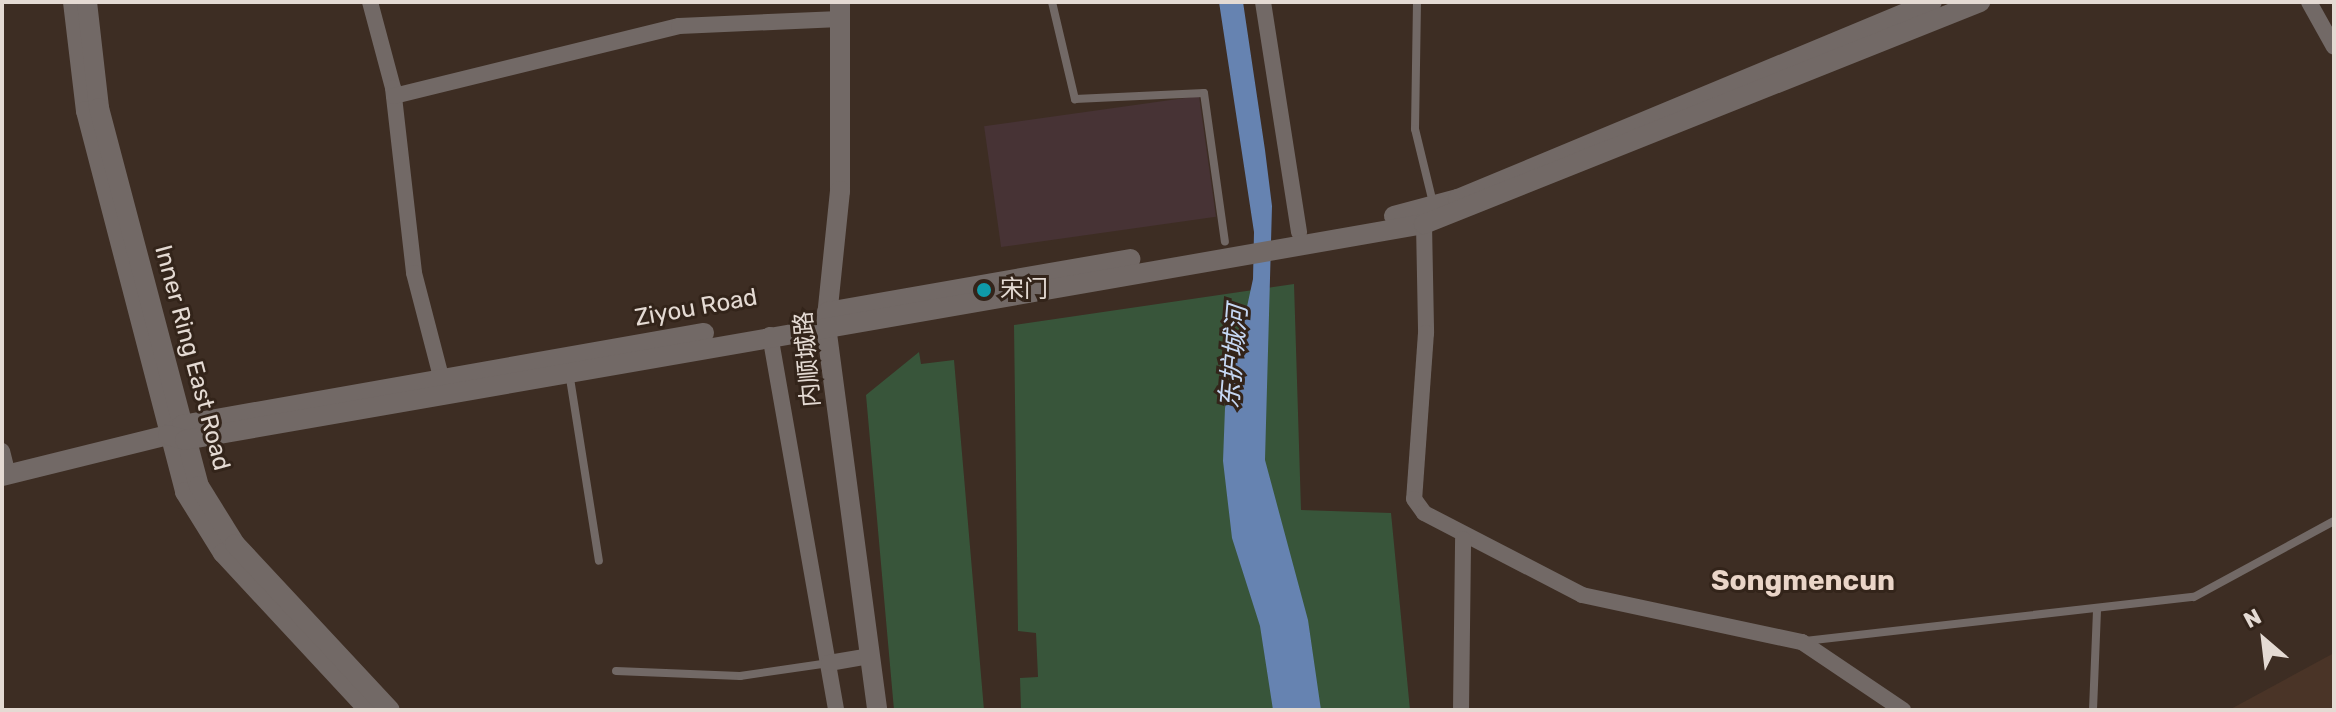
<!DOCTYPE html>
<meta charset="utf-8">
<style>
body{margin:0}
#map{position:relative;width:2336px;height:712px;overflow:hidden;background:#3d2d23;font-family:Rubik,"Noto Sans SC",sans-serif}
div>[style]{position:absolute}
.commercial>*{inset:0;background:#473335;transform-origin:0 0}
.built>*{inset:0;background:#4a3427}
.green>*{inset:0;background:#38553a}
.water>*{inset:0;background:#6683b1}
.service>*{height:8px;margin:-4px;padding:0 4px;transform-origin:4px;border-radius:4px;background:#726966}
.minor>*{height:16px;margin:-8px;padding:0 8px;transform-origin:8px;border-radius:8px;background:#726966}
.tertiary>*{height:20px;margin:-10px;padding:0 10px;transform-origin:10px;border-radius:10px;background:#726966}
.dots>*{width:22px;height:22px;translate:-50% -50%;box-sizing:border-box;border:4px solid #33241a;border-radius:50%}
span{translate:-50% -50%;white-space:nowrap;text-align:center;line-height:1.15;-webkit-text-stroke:6px #33241a;paint-order:stroke}
.poi-label{font-size:24px;color:#e4dad3}
.left{translate:0 -50%;text-align:left}
.street-label{font-size:24px;color:#e4dad3}
.water-label{font-size:26px;color:#c6d8f4;font-style:italic}
.quarter-label{font-size:28px;color:#ead5c8;font-weight:700}
.frame{position:absolute;inset:0;border:4px solid #e4dad3;pointer-events:none}
.north{position:absolute;left:2224px;top:600px;width:80px;height:80px;-webkit-text-stroke:6px #33241a;paint-order:stroke;rotate:332deg;font-size:22px;font-weight:700;line-height:32px;text-align:center;color:#e4dad3}
.north::after{content:'';display:block;margin:auto;width:28px;height:36px;background:#e4dad3;clip-path:polygon(50% 0,100% 100%,50% 72%,0 100%)}
</style>
<div id="map">
<div class="commercial">
<div style="left:1199px;top:96px;width:122px;height:217px;rotate:82deg"></div>
</div>
<div class="built">
<div style="clip-path:polygon(2334px 653px,2334px 710px,2229px 710px)"></div>
</div>
<div class="green">
<div style="clip-path:polygon(1294px 284px,1301px 510px,1391px 513px,1410px 710px,1021px 710px,1020px 678px,1038px 677px,1036px 633px,1018px 631px,1014px 325px)"></div>
<div style="clip-path:polygon(919px 352px,921px 364px,954px 360px,984px 710px,894px 710px,866px 395px)"></div>
</div>
<div class="water">
<div style="clip-path:polygon(1219px 2px,1243px 2px,1265px 150px,1272px 206px,1265px 460px,1308px 620px,1321px 710px,1273px 710px,1260px 626px,1232px 538px,1223px 461px,1225px 408px,1253px 279px,1254px 232px)"></div>
</div>
<div class="service">
<div style="left:1052px;top:2px;width:100px;rotate:76.7deg"></div>
<div style="left:1075px;top:99px;width:129px;rotate:-2.7deg"></div>
<div style="left:1204px;top:93px;width:150px;rotate:82deg"></div>
<div style="left:1417px;top:2px;width:127px;rotate:90.9deg"></div>
<div style="left:1415px;top:129px;width:76px;rotate:76.3deg"></div>
<div style="left:569px;top:372px;width:191px;rotate:81deg"></div>
<div style="left:1805px;top:641px;width:391px;rotate:-6.5deg"></div>
<div style="left:2194px;top:597px;width:159px;rotate:-28.5deg"></div>
<div style="left:616px;top:671px;width:124px;rotate:2.3deg"></div>
<div style="left:740px;top:676px;width:90px;rotate:-8.3deg"></div>
<div style="left:2093px;top:710px;width:99px;rotate:-87.7deg"></div>
</div>
<div class="minor">
<div style="left:370px;top:2px;width:89px;rotate:75deg"></div>
<div style="left:393px;top:88px;width:186px;rotate:83.5deg"></div>
<div style="left:414px;top:273px;width:119px;rotate:75.4deg"></div>
<div style="left:1263px;top:2px;width:233px;rotate:81.1deg"></div>
<div style="left:2309px;top:2px;width:51px;rotate:60.9deg"></div>
<div style="left:394px;top:96px;width:293px;rotate:-13.8deg"></div>
<div style="left:679px;top:26px;width:161px;rotate:-2.5deg"></div>
<div style="left:1424px;top:224px;width:109px;rotate:88.9deg"></div>
<div style="left:1426px;top:333px;width:166px;rotate:94.1deg"></div>
<div style="left:1414px;top:499px;width:17px;rotate:54deg"></div>
<div style="left:1424px;top:513px;width:178px;rotate:27.4deg"></div>
<div style="left:1582px;top:595px;width:225px;rotate:12.1deg"></div>
<div style="left:1802px;top:642px;width:122px;rotate:34deg"></div>
<div style="left:770px;top:335px;width:381px;rotate:80deg"></div>
<div style="left:2px;top:451px;width:25px;rotate:76deg"></div>
<div style="left:829px;top:663px;width:42px;rotate:-9.7deg"></div>
<div style="left:1461px;top:710px;width:171px;rotate:-89.3deg"></div>
</div>
<div class="tertiary">
<div style="left:73px;top:2px;width:110px;rotate:83.2deg"></div>
<div style="left:86px;top:111px;width:394px;rotate:75.4deg"></div>
<div style="left:185px;top:492px;width:72px;rotate:58.1deg"></div>
<div style="left:223px;top:553px;width:214px;rotate:47.1deg"></div>
<div style="left:87px;top:2px;width:107px;rotate:83.5deg"></div>
<div style="left:99px;top:108px;width:391px;rotate:75.2deg"></div>
<div style="left:199px;top:486px;width:68px;rotate:58.2deg"></div>
<div style="left:235px;top:544px;width:227px;rotate:47deg"></div>
<div style="left:840px;top:2px;width:189px;rotate:90deg"></div>
<div style="left:840px;top:191px;width:136px;rotate:95.9deg"></div>
<div style="left:826px;top:326px;width:387px;rotate:82.4deg"></div>
<div style="left:1394px;top:216px;width:66px;rotate:-14.9deg"></div>
<div style="left:1458px;top:199px;width:513px;rotate:-22.57deg"></div>
<div style="left:827px;top:312px;width:308px;rotate:-9.9deg"></div>
<div style="left:168px;top:435px;width:17px;rotate:-36deg"></div>
<div style="left:182px;top:425px;width:530px;rotate:-10deg"></div>
<div style="left:2px;top:476px;width:171px;rotate:-13.9deg"></div>
<div style="left:168px;top:435px;width:18px;rotate:16deg"></div>
<div style="left:185px;top:440px;width:1258px;rotate:-9.89deg"></div>
<div style="left:1424px;top:224px;width:599px;rotate:-21.77deg"></div>
</div>
<div class="dots">
<div style="left:984px;top:290px;background:#0f9aa8"></div>
</div>
<div class="poi-label">
<span class="left" style="left:1000px;top:290px">宋门</span>
</div>
<div class="street-label">
<span style="left:696px;top:308px;rotate:-10deg">Ziyou Road</span>
<span style="left:192px;top:358px;rotate:75deg">Inner Ring East Road</span>
<span style="left:808px;top:359px;rotate:-95deg">内顺城路</span>
</div>
<div class="water-label">
<span style="left:1234px;top:357px;rotate:-85deg">东护城河</span>
</div>
<div class="quarter-label">
<span style="left:1803px;top:581px">Songmencun</span>
</div>
<div class="frame"></div>
<div class="north">N</div>
</div>
